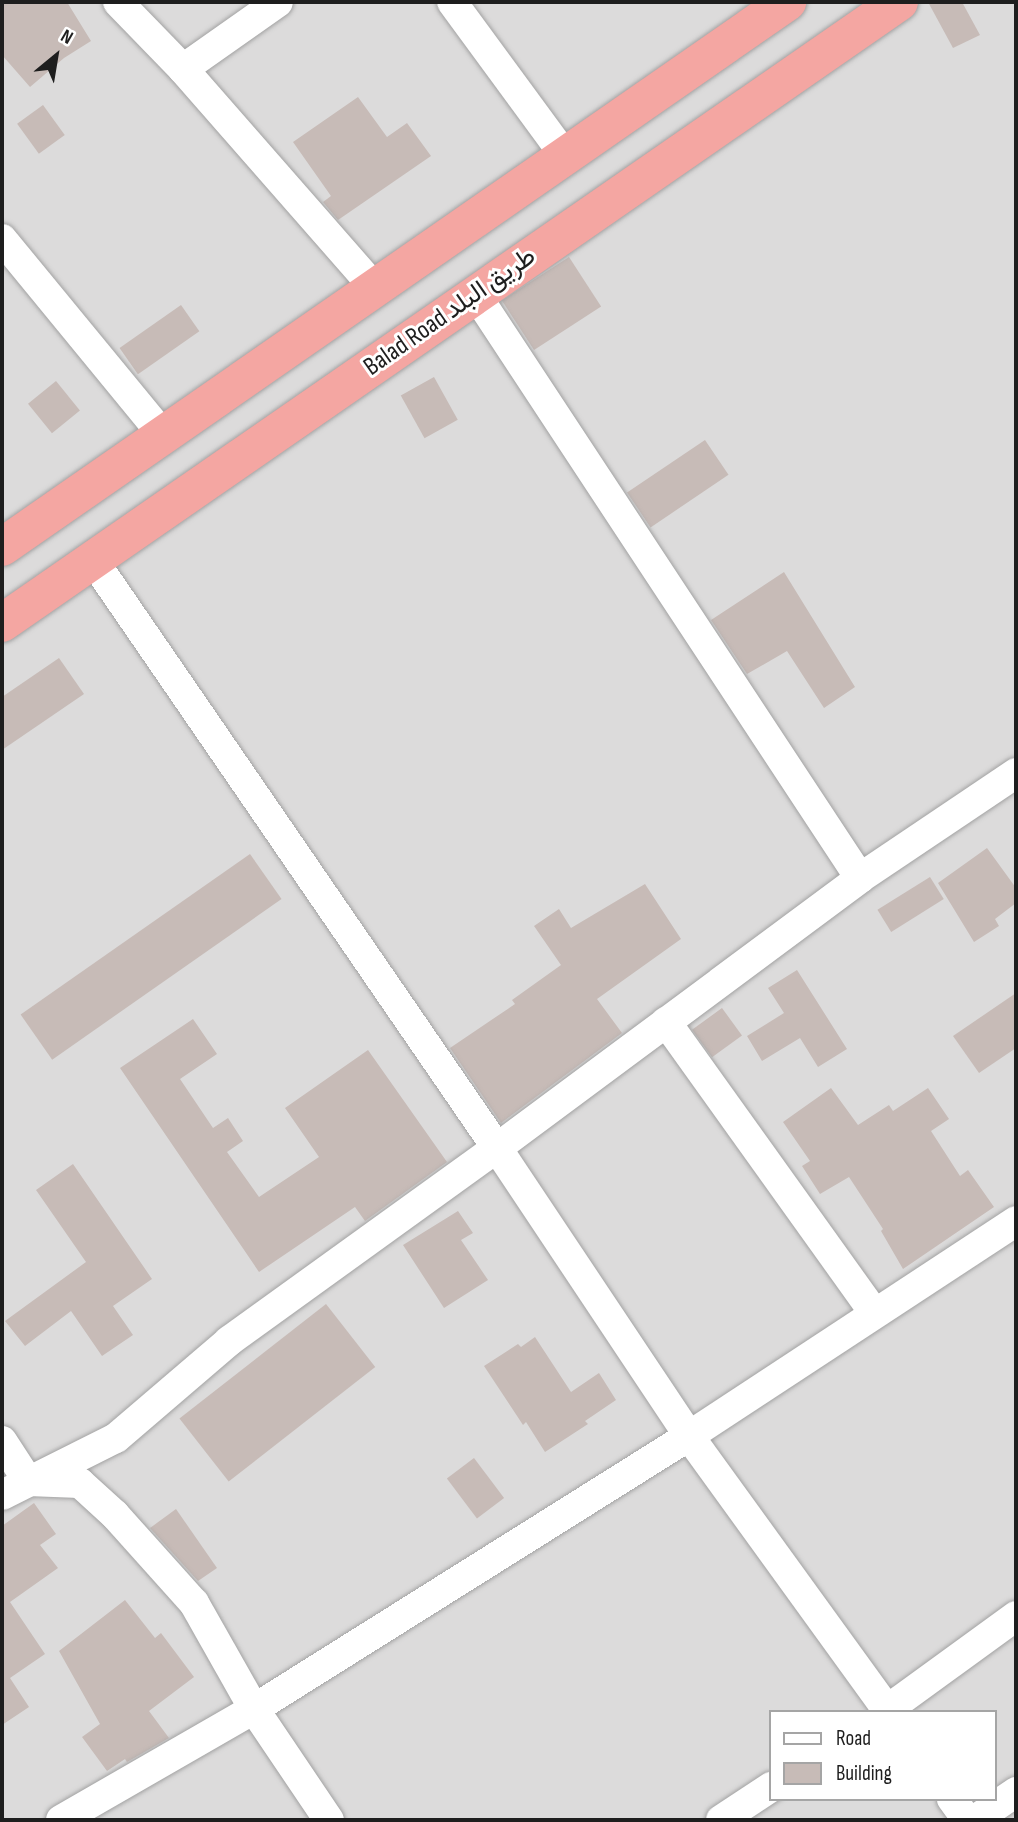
<!DOCTYPE html>
<meta charset="utf-8">
<style>
body{margin:0}
#map{position:relative;width:1018px;height:1822px;overflow:hidden;background:#f0eae4;font-family:"Sofia Sans Condensed",Vazirmatn,sans-serif}
div>[style]{position:absolute}
.residential>*{inset:0;background:#dcdbdb}
.building>*{inset:0;background:#c7bbb7;transform-origin:0 0}
.roads{filter:drop-shadow(0 0 2px #a2a2a2) drop-shadow(0 0 2px #a2a2a2)}
.minor>*{height:30px;margin:-15px;padding:0 15px;transform-origin:15px;border-radius:15px;background:#fff}
.trunk>*{height:38px;margin:-19px;padding:0 19px;transform-origin:19px;border-radius:19px;background:#f4a6a2}
span{translate:-50% -50%;white-space:nowrap;text-align:center;line-height:1.15;-webkit-text-stroke:6px #fff;paint-order:stroke}
.street-label{font-size:26px;color:#1e1e1e}
.frame{position:absolute;inset:0;border:4px solid #1e1e1e;pointer-events:none}
.legend{position:absolute;left:769px;top:1710px;width:228px;height:91px;box-sizing:border-box;background:#fff;border:2px solid #a5a5a5;margin:0;padding:9px 12px;list-style:none;font-size:21px;color:#1e1e1e}
.legend li{display:flex;align-items:center;gap:14px;height:35px}
.legend b{width:35px;border:2px solid #a5a5a5}
.north{position:absolute;left:21px;top:21px;width:70px;height:70px;-webkit-text-stroke:5px #fff;paint-order:stroke;rotate:30deg;font-size:19px;font-weight:700;line-height:28px;text-align:center;color:#1e1e1e}
.north::after{content:'';display:block;margin:auto;width:24px;height:32px;background:#1e1e1e;clip-path:polygon(50% 0,100% 100%,50% 72%,0 100%)}
</style>
<div id="map">
<div class="residential">
<div style="clip-path:polygon(evenodd,2px 2px,1016px 2px,1016px 1820px,2px 1820px,2px 2px,771px 1712px,995px 1712px,995px 1799px,771px 1799px,771px 1712px)"></div>
</div>
<div class="building">
<div style="clip-path:polygon(2px 2px,67px 2px,91px 41px,64px 58px,30px 87px,2px 55px)"></div>
<div style="clip-path:polygon(928px 2px,962px 2px,980px 35px,953px 48px)"></div>
<div style="clip-path:polygon(358px 97px,387px 137px,407px 123px,431px 156px,338px 220px,323px 202px,331px 196px,293px 142px)"></div>
<div style="left:43px;top:105px;width:37px;height:32px;rotate:54deg"></div>
<div style="left:569px;top:257px;width:59px;height:80px;rotate:57deg"></div>
<div style="left:181px;top:305px;width:32px;height:75px;rotate:55deg"></div>
<div style="left:434px;top:377px;width:49px;height:38px;rotate:61deg"></div>
<div style="left:56px;top:381px;width:38px;height:36px;rotate:51deg"></div>
<div style="left:705px;top:440px;width:42px;height:94px;rotate:56deg"></div>
<div style="clip-path:polygon(784px 572px,855px 687px,824px 708px,787px 651px,747px 674px,711px 620px)"></div>
<div style="clip-path:polygon(59px 658px,84px 694px,2px 750px,2px 697px)"></div>
<div style="clip-path:polygon(987px 848px,1016px 888px,1016px 903px,995px 919px,999px 926px,974px 942px,938px 883px)"></div>
<div style="left:250px;top:854px;width:55px;height:280px;rotate:55deg"></div>
<div style="left:930px;top:877px;width:26px;height:62px;rotate:58deg"></div>
<div style="clip-path:polygon(645px 884px,681px 939px,597px 999px,622px 1033px,501px 1123px,450px 1048px,515px 1004px,512px 1000px,561px 965px,534px 926px,559px 909px,571px 928px)"></div>
<div style="clip-path:polygon(797px 970px,847px 1049px,818px 1067px,800px 1038px,762px 1061px,747px 1036px,784px 1013px,768px 988px)"></div>
<div style="clip-path:polygon(1016px 993px,1016px 1048px,979px 1073px,953px 1036px)"></div>
<div style="left:722px;top:1008px;width:34px;height:37px;rotate:54deg"></div>
<div style="clip-path:polygon(193px 1019px,217px 1054px,180px 1079px,213px 1128px,228px 1118px,243px 1141px,227px 1152px,259px 1197px,319px 1157px,285px 1108px,368px 1050px,447px 1162px,365px 1221px,355px 1207px,259px 1272px,120px 1068px)"></div>
<div style="clip-path:polygon(831px 1088px,858px 1125px,889px 1105px,893px 1111px,928px 1088px,949px 1119px,931px 1131px,960px 1176px,968px 1170px,994px 1207px,903px 1269px,881px 1231px,883px 1229px,849px 1177px,820px 1194px,802px 1166px,810px 1161px,783px 1122px)"></div>
<div style="clip-path:polygon(73px 1164px,152px 1279px,113px 1306px,133px 1335px,102px 1356px,71px 1311px,25px 1346px,5px 1321px,86px 1262px,36px 1190px)"></div>
<div style="clip-path:polygon(458px 1211px,473px 1233px,461px 1240px,488px 1280px,444px 1308px,403px 1245px)"></div>
<div style="left:326px;top:1304px;width:80px;height:186px;rotate:52deg"></div>
<div style="clip-path:polygon(535px 1337px,571px 1392px,599px 1373px,616px 1400px,585px 1421px,588px 1424px,545px 1452px,526px 1422px,523px 1425px,484px 1366px,518px 1344px,521px 1347px)"></div>
<div style="left:474px;top:1458px;width:50px;height:34px;rotate:53deg"></div>
<div style="clip-path:polygon(34px 1503px,56px 1534px,40px 1545px,58px 1568px,10px 1602px,45px 1654px,10px 1678px,29px 1707px,2px 1725px,2px 1526px)"></div>
<div style="clip-path:polygon(176px 1509px,217px 1568px,198px 1581px,150px 1528px)"></div>
<div style="clip-path:polygon(125px 1600px,155px 1638px,161px 1633px,194px 1677px,149px 1711px,169px 1738px,127px 1762px,125px 1759px,107px 1771px,82px 1737px,100px 1724px,59px 1651px)"></div>
</div>
<div class="roads">
<div class="minor">
<div style="left:118px;top:2px;width:93px;rotate:45.9deg"></div>
<div style="left:183px;top:69px;width:291px;rotate:48.8deg"></div>
<div style="left:452px;top:2px;width:191px;rotate:53.7deg"></div>
<div style="left:183px;top:69px;width:116px;rotate:-35.2deg"></div>
<div style="left:2px;top:239px;width:254px;rotate:50.6deg"></div>
<div style="left:93px;top:560px;width:713px;rotate:55.51deg"></div>
<div style="left:497px;top:1148px;width:346px;rotate:56.3deg"></div>
<div style="left:689px;top:1436px;width:341px;rotate:54.1deg"></div>
<div style="left:860px;top:878px;width:188px;rotate:-33.9deg"></div>
<div style="left:666px;top:1022px;width:358px;rotate:54.4deg"></div>
<div style="left:2px;top:1441px;width:48px;rotate:57deg"></div>
<div style="left:28px;top:1481px;width:52px;rotate:2.2deg"></div>
<div style="left:80px;top:1483px;width:47px;rotate:42.4deg"></div>
<div style="left:115px;top:1515px;width:118px;rotate:48.1deg"></div>
<div style="left:194px;top:1603px;width:122px;rotate:60.5deg"></div>
<div style="left:254px;top:1709px;width:134px;rotate:56deg"></div>
<div style="left:2px;top:1495px;width:127px;rotate:-26.6deg"></div>
<div style="left:116px;top:1438px;width:149px;rotate:-40.6deg"></div>
<div style="left:229px;top:1341px;width:330px;rotate:-35.8deg"></div>
<div style="left:497px;top:1148px;width:452px;rotate:-36.6deg"></div>
<div style="left:860px;top:878px;width:698px;rotate:-123.37deg"></div>
<div style="left:884px;top:1712px;width:163px;rotate:-36deg"></div>
<div style="left:952px;top:1799px;width:26px;rotate:54deg"></div>
<div style="left:61px;top:1820px;width:223px;rotate:-29.9deg"></div>
<div style="left:254px;top:1709px;width:514px;rotate:-32.11deg"></div>
<div style="left:689px;top:1436px;width:391px;rotate:-33.3deg"></div>
<div style="left:721px;top:1820px;width:60px;rotate:-33.4deg"></div>
<div style="left:975px;top:1820px;width:50px;rotate:-34.3deg"></div>
</div>
<div class="trunk">
<div style="left:2px;top:547px;width:956px;rotate:-34.77deg"></div>
<div style="left:2px;top:623px;width:1091px;rotate:-34.7deg"></div>
</div>
</div>
<div class="street-label">
<span style="left:450px;top:312px;rotate:-35deg">Balad Road طريق البلد</span>
</div>
<div class="frame"></div>
<ul class="legend">
<li><b style="height:9px;background:#fff"></b>Road</li>
<li><b style="height:19px;background:#c7bbb7"></b>Building</li>
</ul>
<div class="north">N</div>
</div>
